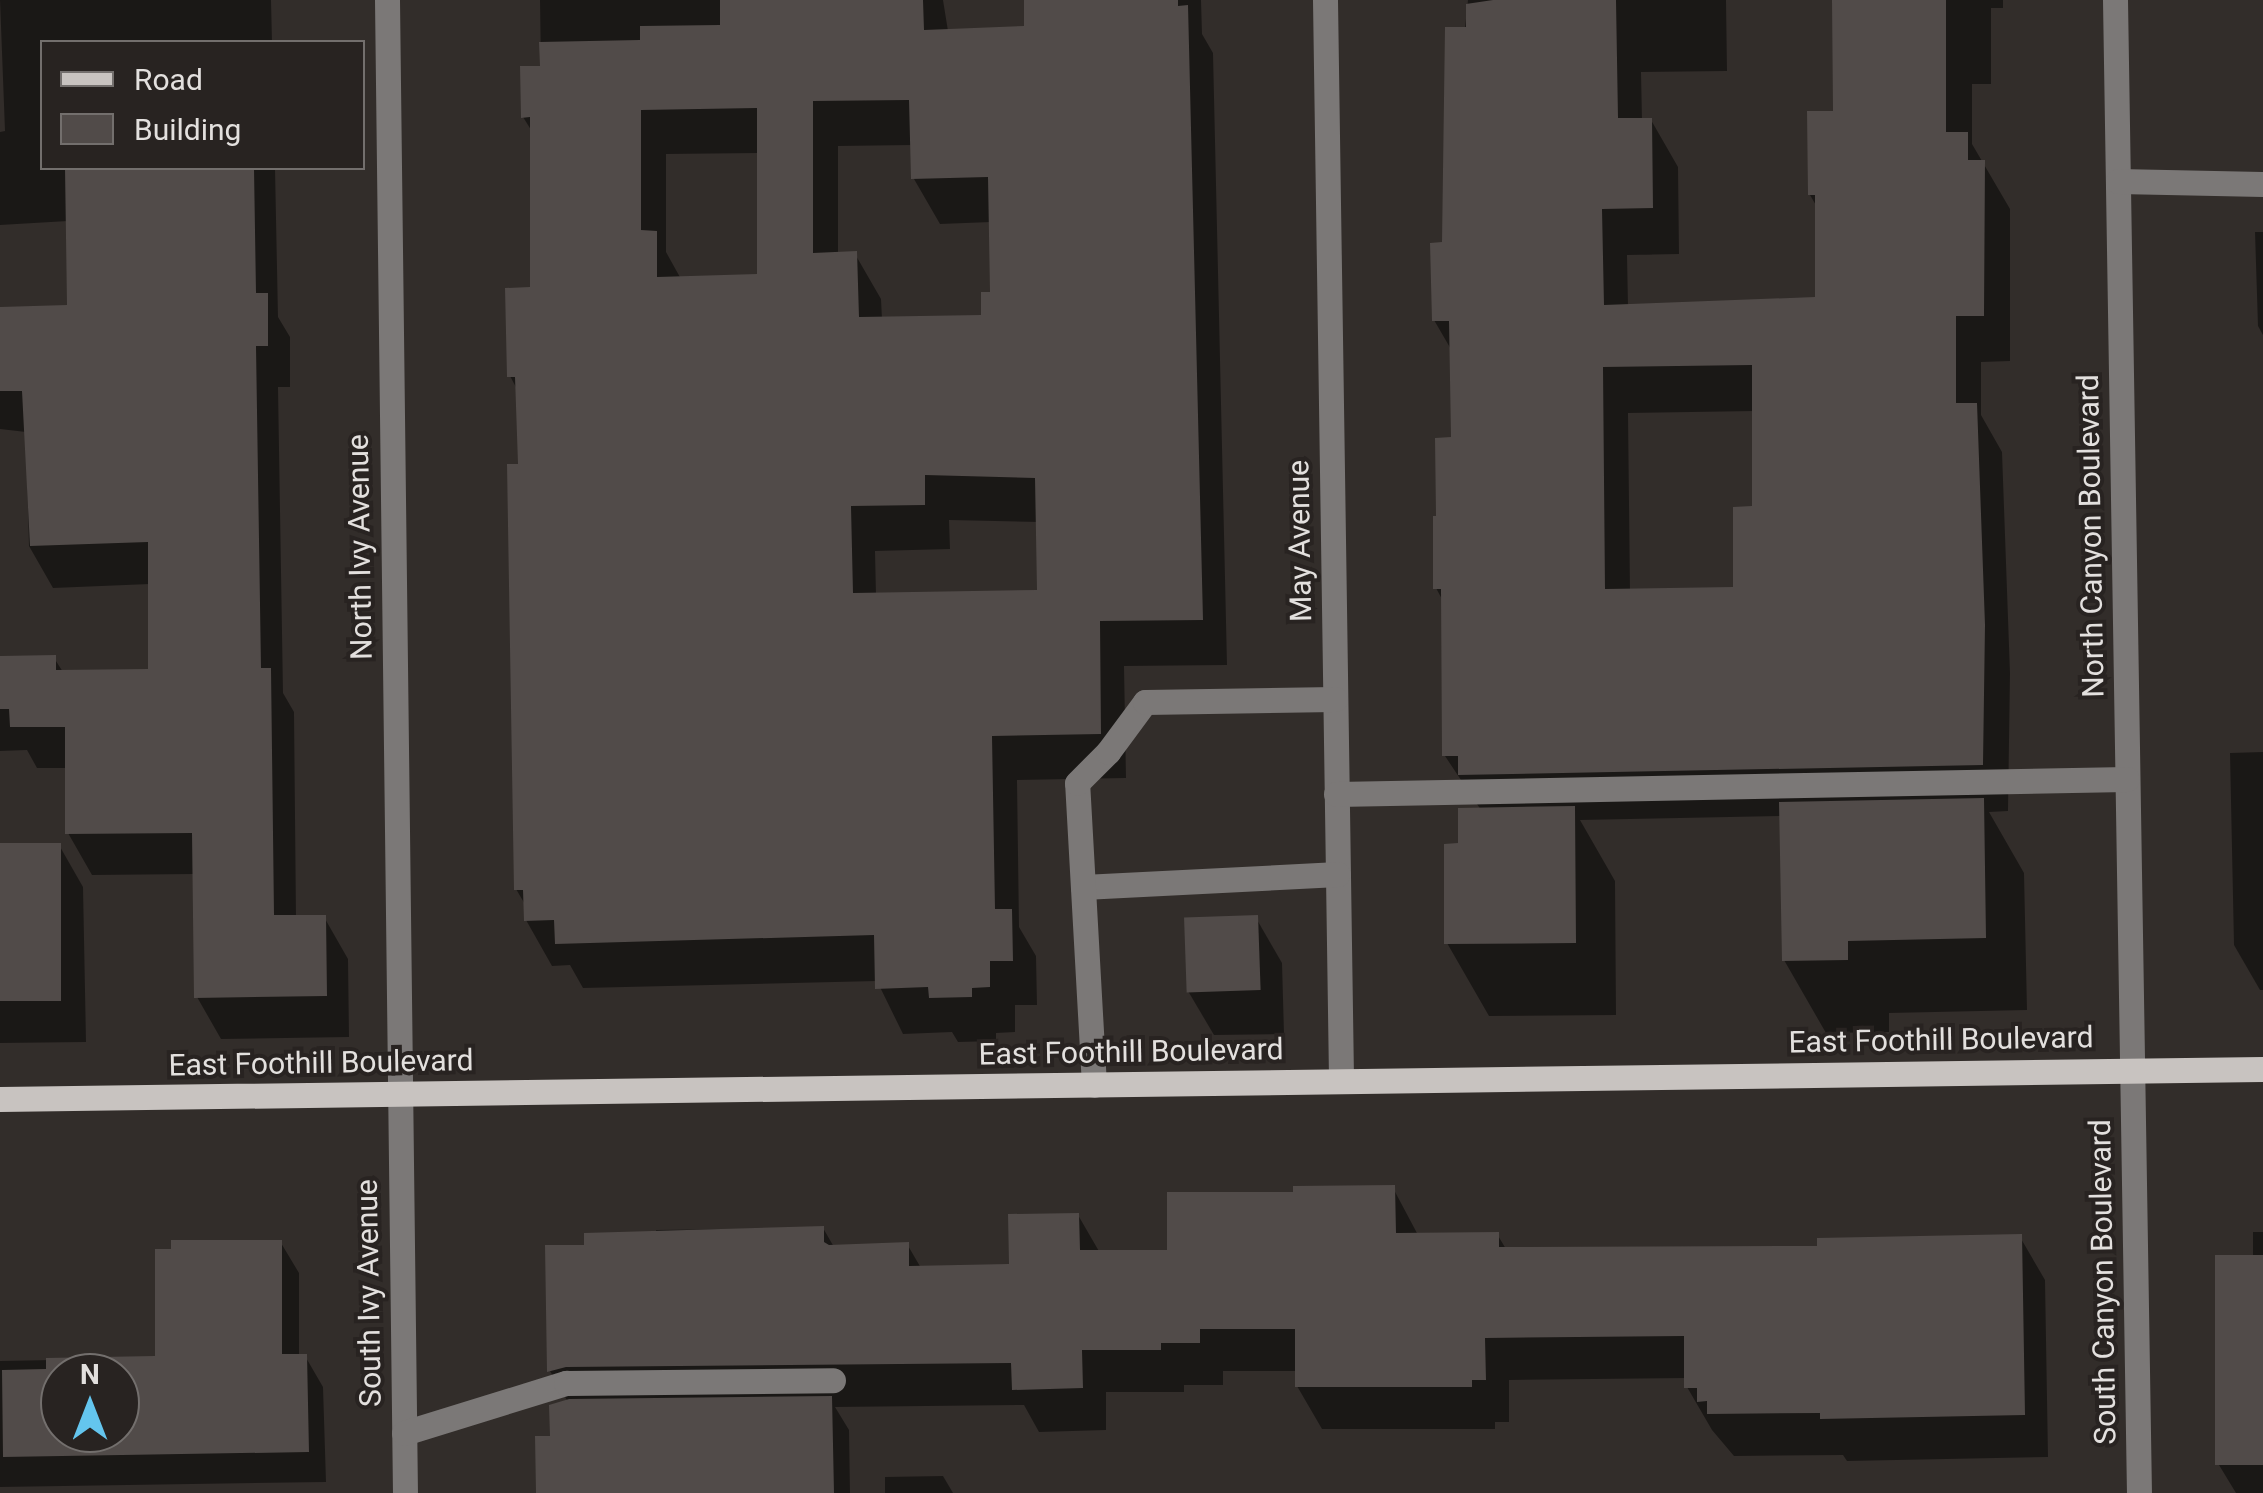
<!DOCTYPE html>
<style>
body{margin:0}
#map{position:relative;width:2263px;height:1493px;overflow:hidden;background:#322d2a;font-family:Roboto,sans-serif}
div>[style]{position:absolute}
.shadow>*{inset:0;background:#0007}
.building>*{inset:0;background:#514b49;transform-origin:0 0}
.minor>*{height:25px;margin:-12.5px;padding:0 12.5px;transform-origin:12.5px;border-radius:12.5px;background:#7b7877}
.major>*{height:25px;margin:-12.5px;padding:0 12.5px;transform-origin:12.5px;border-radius:12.5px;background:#c8c3c0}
span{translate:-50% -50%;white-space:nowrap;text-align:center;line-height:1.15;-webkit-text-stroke:8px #282321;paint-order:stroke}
.street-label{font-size:30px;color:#e3e0de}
.legend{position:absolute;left:40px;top:40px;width:325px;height:130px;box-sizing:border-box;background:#282321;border:2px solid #736f6d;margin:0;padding:12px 18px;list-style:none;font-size:30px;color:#e3e0de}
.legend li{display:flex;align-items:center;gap:20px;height:50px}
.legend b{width:50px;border:2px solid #736f6d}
.north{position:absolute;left:40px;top:1353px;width:100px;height:100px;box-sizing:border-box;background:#282321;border:2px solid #736f6d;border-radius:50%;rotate:0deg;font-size:28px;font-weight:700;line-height:40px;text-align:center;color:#e3e0de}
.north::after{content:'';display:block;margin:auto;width:35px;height:45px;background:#64c5ee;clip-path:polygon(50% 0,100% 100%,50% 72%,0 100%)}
</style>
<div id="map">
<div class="shadow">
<div style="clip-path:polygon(0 0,271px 0,272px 42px,42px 42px,42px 168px,275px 168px,278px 317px,290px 337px,290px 387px,278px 387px,283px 693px,294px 712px,296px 918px,324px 917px,348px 959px,349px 1037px,221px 1039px,197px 997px,195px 874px,92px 875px,68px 833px,67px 768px,37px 768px,27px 750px,0 751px,0 658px,54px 658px,63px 672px,150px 671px,150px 584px,53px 588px,29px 546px,26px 432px,0 429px,0 309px,69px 308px,68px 221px,0 225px,0 132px,5px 131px)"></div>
<div style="clip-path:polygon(evenodd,540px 0,943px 0,948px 31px,1027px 28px,1035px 0,1201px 0,1202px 34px,1213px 53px,1227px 665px,1124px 666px,1126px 778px,1017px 780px,1019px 927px,1036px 956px,1037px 1005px,1015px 1005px,1015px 1032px,996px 1033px,996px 1041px,958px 1042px,952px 1032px,903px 1034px,877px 981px,583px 988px,570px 965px,552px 966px,526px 920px,526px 906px,516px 889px,520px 467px,518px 391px,510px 376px,533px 290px,533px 133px,523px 117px,541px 68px,540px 0,913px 145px,914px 179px,940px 224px,991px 222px,992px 294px,984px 317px,882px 319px,881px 299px,855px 254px,838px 254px,838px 146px,913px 145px,540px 0,759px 153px,759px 277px,681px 279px,666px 252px,666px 154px,759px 153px,540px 0,949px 520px,1039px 522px,1040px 592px,876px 595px,875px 551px,950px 549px,949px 520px)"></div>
<div style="clip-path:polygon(evenodd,1468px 0,1726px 0,1727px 71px,1641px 72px,1642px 120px,1651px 120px,1678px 167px,1679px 254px,1627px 255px,1628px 306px,1817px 299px,1817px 207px,1810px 195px,1835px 114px,1834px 0,2003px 0,2003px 8px,1991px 8px,1991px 84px,1972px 84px,1972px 144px,2010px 209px,2010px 361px,1981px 362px,1981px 415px,2002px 452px,2010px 673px,2008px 811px,1989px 812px,2024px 873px,2027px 1010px,1889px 1013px,1889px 1032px,1826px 1033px,1784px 960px,1782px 816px,1580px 820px,1615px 881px,1616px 1015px,1489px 1016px,1447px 943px,1460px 845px,1481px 810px,1445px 756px,1443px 601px,1436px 588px,1453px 439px,1452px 351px,1434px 320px,1468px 0,1755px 411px,1755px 509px,1736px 589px,1630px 591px,1628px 413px,1755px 411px)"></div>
<div style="clip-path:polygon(2255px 232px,2263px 232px,2263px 335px,2258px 326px)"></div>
<div style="clip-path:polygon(2263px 752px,2263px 990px,2260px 990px,2234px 945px,2230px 753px)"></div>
<div style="clip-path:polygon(59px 845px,83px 887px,86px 1042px,0 1043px,0 846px)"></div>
<div style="clip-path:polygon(1256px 918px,1282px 963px,1284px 1034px,1214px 1035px,1188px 991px)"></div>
<div style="clip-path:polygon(1393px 1188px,1418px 1235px,1497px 1234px,1506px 1249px,1819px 1249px,2020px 1237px,2045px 1280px,2048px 1457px,1847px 1461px,1843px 1455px,1734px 1456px,1712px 1430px,1687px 1387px,1687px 1378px,1509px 1380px,1509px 1422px,1495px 1422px,1495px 1429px,1322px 1429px,1297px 1386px,1297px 1371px,1223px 1371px,1223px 1385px,1184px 1385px,1184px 1392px,1106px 1392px,1106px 1430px,1039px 1432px,1024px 1405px,835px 1407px,849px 1430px,850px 1493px,539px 1493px,568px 1402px,550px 1371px,586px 1247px,656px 1236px,656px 1230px,823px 1228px,834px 1247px,907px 1244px,921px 1268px,1011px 1266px,1078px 1215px,1100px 1253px,1169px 1253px,1296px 1194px)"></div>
<div style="clip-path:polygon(2253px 1232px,2263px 1232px,2263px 1493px,2236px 1493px,2219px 1465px,2253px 1258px)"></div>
<div style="clip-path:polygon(evenodd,281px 1243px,299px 1273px,299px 1356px,305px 1356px,323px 1387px,326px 1482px,0 1487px,0 1361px,158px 1358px,281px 1243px,60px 1373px,120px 1373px,120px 1433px,60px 1433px,60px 1373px)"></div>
<div style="clip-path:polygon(943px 1476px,953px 1493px,885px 1493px,885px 1477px)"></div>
</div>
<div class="building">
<div style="clip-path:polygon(evenodd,720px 0,923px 0,924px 30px,1024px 26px,1024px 0,1178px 0,1178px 6px,1188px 5px,1203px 620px,1100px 621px,1101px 734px,992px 736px,995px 909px,1012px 909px,1013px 961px,990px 961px,990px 987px,972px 988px,972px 997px,929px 998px,928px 987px,875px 989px,874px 935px,555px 944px,554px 920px,524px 921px,523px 890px,514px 890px,507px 464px,518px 464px,515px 377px,507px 377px,505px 288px,530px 287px,530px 117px,521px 118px,520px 66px,540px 66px,539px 42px,640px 40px,640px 26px,720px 25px,720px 0,909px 100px,911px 179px,988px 177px,990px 292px,981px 292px,981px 315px,859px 317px,857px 251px,813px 253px,813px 101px,909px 100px,720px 0,757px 108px,757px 274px,657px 277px,657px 231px,641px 230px,641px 110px,757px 108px,720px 0,925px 475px,1035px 478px,1037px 590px,853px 593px,851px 506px,925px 505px,925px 475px)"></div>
<div style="clip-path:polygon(evenodd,1493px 0,1616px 0,1618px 118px,1652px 118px,1653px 208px,1602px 209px,1604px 305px,1815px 297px,1815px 195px,1808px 195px,1807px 111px,1833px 111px,1832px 0,1946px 0,1946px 132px,1968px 132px,1968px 160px,1985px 160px,1984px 316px,1956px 316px,1956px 403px,1977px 403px,1985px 625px,1983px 765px,1458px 775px,1458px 756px,1442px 756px,1441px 589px,1433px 589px,1433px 516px,1436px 516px,1435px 438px,1451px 437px,1449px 321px,1432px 321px,1430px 243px,1442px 242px,1445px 27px,1466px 27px,1466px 4px,1493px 0,1752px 365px,1752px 506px,1733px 507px,1733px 587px,1605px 589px,1603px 367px,1752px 365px)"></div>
<div style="clip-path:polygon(65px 168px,254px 168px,256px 293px,268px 293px,268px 346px,256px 346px,261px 668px,271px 668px,274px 915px,326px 915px,327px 996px,194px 998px,192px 833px,65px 834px,65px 727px,10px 727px,9px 709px,0 709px,0 656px,56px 655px,56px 670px,148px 669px,148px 542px,30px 546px,22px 391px,0 391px,0 307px,67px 305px)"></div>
<div style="clip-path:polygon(1984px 798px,1986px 938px,1848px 941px,1848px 960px,1782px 961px,1779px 802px)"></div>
<div style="clip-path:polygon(1575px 806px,1576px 943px,1444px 944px,1444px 844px,1458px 843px,1458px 808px)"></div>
<div style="left:0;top:843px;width:61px;height:158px"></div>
<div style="left:1258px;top:915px;width:75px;height:74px;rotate:88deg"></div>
<div style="clip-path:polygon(1395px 1185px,1396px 1233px,1499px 1232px,1499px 1247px,1817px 1246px,1817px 1238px,2022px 1234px,2025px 1415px,1820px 1419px,1820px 1413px,1707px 1414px,1707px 1401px,1697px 1402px,1697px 1388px,1684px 1388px,1684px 1336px,1485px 1338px,1486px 1380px,1472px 1380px,1472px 1387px,1295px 1387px,1295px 1329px,1200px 1329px,1200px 1343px,1161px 1343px,1161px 1350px,1082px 1350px,1083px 1388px,1012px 1390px,1011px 1363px,566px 1367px,547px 1372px,545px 1245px,584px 1245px,584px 1233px,824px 1226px,824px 1242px,829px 1245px,909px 1242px,909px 1266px,1009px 1264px,1008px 1214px,1079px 1213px,1080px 1250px,1167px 1250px,1167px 1192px,1293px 1192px,1293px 1186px)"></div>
<div style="clip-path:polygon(evenodd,171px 1240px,282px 1240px,282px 1354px,307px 1354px,309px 1452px,3px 1457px,2px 1370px,46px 1369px,46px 1358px,155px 1356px,155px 1249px,171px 1249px,171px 1240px,60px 1373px,120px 1373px,120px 1433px,60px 1433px,60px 1373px)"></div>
<div style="left:2215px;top:1255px;width:48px;height:210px"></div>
<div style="clip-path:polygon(832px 1396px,834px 1493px,536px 1493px,535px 1436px,550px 1436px,549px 1405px,569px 1399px)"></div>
</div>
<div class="minor">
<div style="left:387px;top:0;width:1493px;rotate:89.31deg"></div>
<div style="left:1325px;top:0;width:1080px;rotate:89.15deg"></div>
<div style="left:2115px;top:0;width:1493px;rotate:89.08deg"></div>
<div style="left:2118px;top:181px;width:145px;rotate:1.2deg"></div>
<div style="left:1336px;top:794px;width:791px;rotate:-1.09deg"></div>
<div style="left:1083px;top:887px;width:255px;rotate:-2.9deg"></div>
<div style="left:1094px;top:1085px;width:302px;rotate:-93.2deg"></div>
<div style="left:1077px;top:783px;width:44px;rotate:-45deg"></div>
<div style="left:1108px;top:752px;width:62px;rotate:-53.5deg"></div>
<div style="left:1145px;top:702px;width:190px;rotate:-0.9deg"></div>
<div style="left:404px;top:1433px;width:170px;rotate:-17.2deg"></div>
<div style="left:566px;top:1383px;width:267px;rotate:-0.6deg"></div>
</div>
<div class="major">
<div style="left:0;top:1099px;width:2263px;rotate:-0.76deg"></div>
</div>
<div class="street-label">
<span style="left:2091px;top:536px;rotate:-91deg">North Canyon Boulevard</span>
<span style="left:1300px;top:541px;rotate:-91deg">May Avenue</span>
<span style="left:360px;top:547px;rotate:-91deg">North Ivy Avenue</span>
<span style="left:1941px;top:1040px;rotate:-1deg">East Foothill Boulevard</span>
<span style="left:1131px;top:1052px;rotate:-1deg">East Foothill Boulevard</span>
<span style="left:321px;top:1063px;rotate:-1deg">East Foothill Boulevard</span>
<span style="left:2103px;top:1282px;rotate:-91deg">South Canyon Boulevard</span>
<span style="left:369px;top:1293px;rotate:-91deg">South Ivy Avenue</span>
</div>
<ul class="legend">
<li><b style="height:12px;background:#c8c3c0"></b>Road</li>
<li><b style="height:28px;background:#514b49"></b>Building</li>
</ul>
<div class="north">N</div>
</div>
